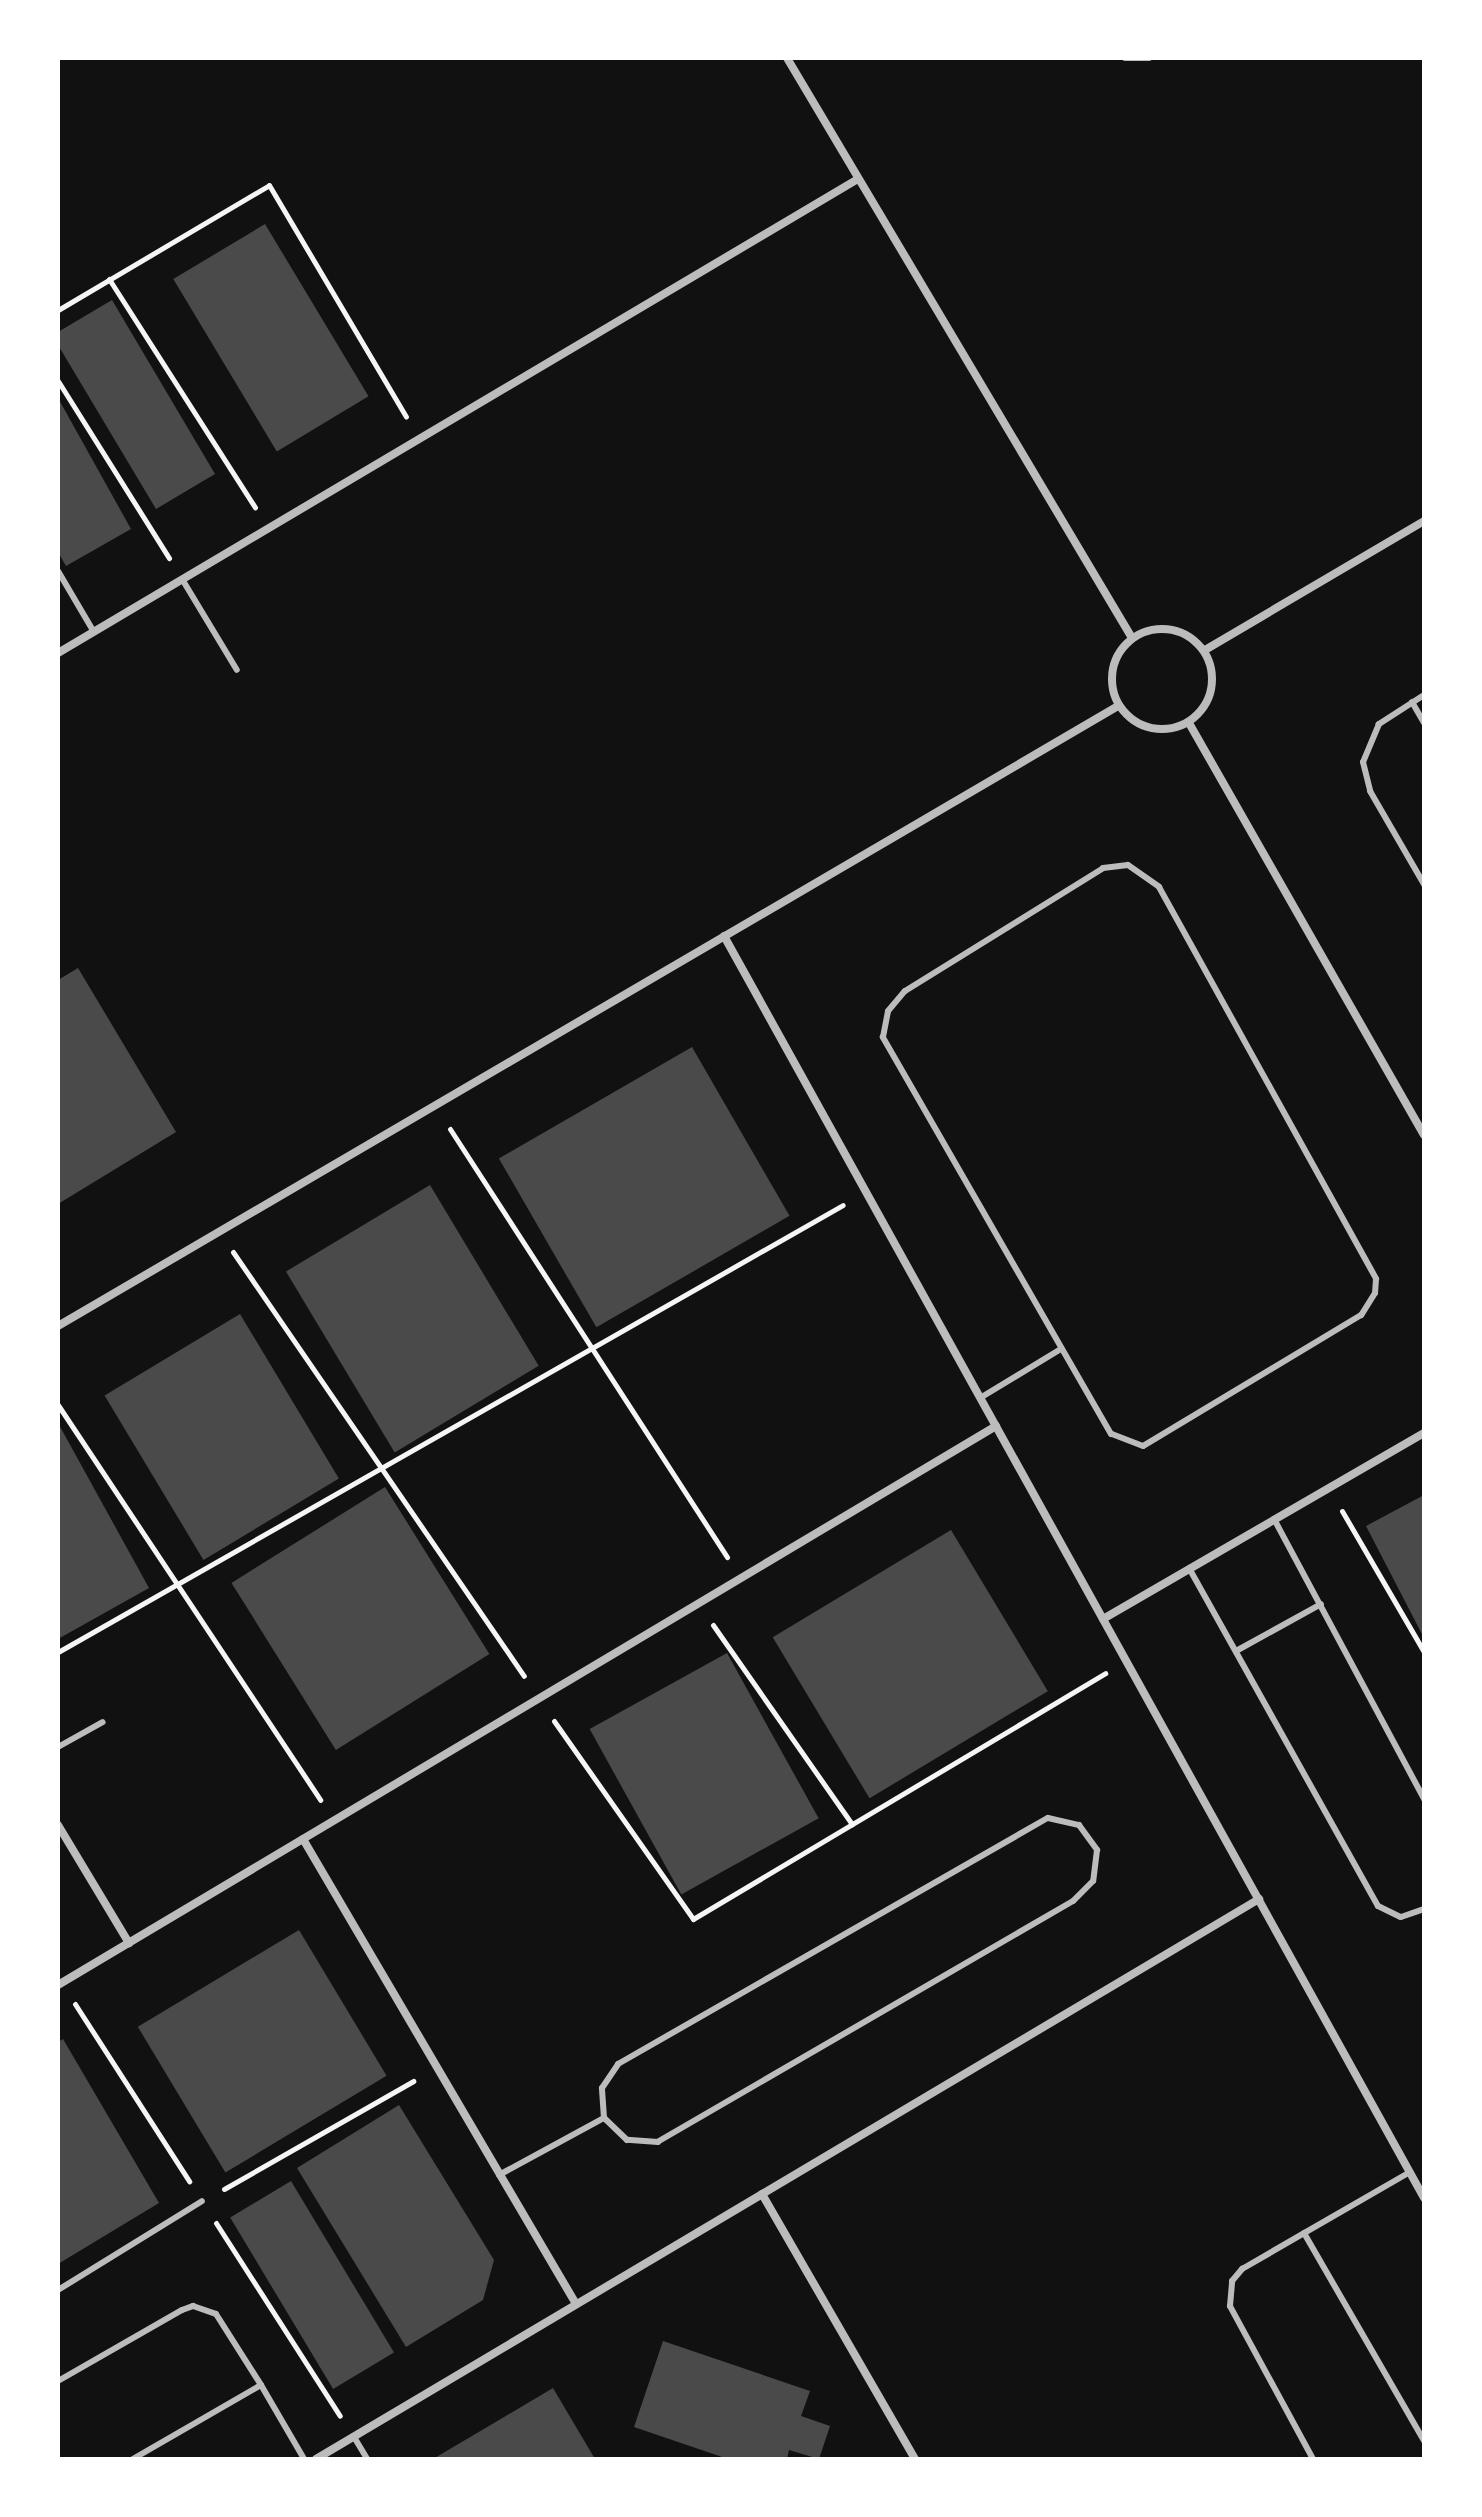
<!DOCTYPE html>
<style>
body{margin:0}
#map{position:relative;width:1482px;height:2517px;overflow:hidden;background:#111;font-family:"Crimson Pro",serif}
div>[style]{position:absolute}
.building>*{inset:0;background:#4a4a4a;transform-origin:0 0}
.path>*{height:5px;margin:-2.5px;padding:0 2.5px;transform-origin:2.5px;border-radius:2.5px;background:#f5f5f5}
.service>*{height:6px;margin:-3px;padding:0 3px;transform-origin:3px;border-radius:3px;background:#bcbcbc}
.minor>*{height:8px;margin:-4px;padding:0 4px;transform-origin:4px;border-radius:4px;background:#bcbcbc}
.minor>.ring{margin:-4px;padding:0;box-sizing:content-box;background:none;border:8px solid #bcbcbc;border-radius:50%}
span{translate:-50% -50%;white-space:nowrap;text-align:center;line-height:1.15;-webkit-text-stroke:6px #fff;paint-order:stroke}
.frame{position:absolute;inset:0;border:60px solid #fff;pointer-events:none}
</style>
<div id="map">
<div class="building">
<div style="left:265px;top:224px;width:201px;height:107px;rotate:59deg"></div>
<div style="clip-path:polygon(112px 300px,215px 474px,156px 509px,58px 345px,58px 332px)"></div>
<div style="clip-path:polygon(58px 398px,131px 529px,66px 566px,58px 552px)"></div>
<div style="clip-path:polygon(78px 968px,176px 1132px,58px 1204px,58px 980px)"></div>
<div style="left:692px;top:1047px;width:195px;height:223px;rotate:60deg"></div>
<div style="left:430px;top:1185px;width:211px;height:168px;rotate:59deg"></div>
<div style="left:240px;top:1314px;width:192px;height:158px;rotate:59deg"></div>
<div style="clip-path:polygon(58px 1423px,149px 1588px,58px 1639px)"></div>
<div style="left:385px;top:1487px;width:197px;height:181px;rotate:58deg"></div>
<div style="clip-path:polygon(1424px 1495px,1424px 1638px,1366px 1526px)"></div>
<div style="left:951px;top:1530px;width:188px;height:208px;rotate:59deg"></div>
<div style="left:727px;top:1653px;width:189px;height:157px;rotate:61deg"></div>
<div style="left:299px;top:1930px;width:170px;height:188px;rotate:59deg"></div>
<div style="clip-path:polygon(63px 2039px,159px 2203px,58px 2264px,58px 2042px)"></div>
<div style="clip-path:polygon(399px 2105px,494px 2260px,483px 2300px,406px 2347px,297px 2168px)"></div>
<div style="left:291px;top:2181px;width:200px;height:71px;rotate:59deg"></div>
<div style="clip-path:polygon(663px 2341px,810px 2391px,801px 2416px,830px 2426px,819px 2459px,789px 2450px,787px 2459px,728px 2459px,634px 2427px)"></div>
<div style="clip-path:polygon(553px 2388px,595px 2459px,433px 2459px)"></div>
</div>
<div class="path">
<div style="left:109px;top:279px;width:271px;rotate:57.4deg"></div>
<div style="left:58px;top:310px;width:245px;rotate:-30.6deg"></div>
<div style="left:269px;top:185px;width:269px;rotate:59.4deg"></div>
<div style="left:58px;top:381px;width:209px;rotate:57.9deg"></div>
<div style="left:450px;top:1129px;width:510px;rotate:57.09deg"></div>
<div style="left:233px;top:1252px;width:514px;rotate:55.54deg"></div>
<div style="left:58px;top:1405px;width:474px;rotate:56.4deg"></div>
<div style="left:1342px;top:1511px;width:163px;rotate:59.8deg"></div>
<div style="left:713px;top:1625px;width:243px;rotate:55.1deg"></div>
<div style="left:58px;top:1652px;width:903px;rotate:-29.66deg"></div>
<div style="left:554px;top:1721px;width:242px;rotate:54.9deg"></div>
<div style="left:693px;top:1919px;width:480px;rotate:-30.8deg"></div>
<div style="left:75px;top:2004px;width:211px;rotate:57.2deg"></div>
<div style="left:224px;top:2189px;width:218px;rotate:-29.7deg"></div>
<div style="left:216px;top:2223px;width:229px;rotate:57.3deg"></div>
</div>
<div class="service">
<div style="left:1125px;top:58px;width:24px"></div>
<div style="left:58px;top:571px;width:71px;rotate:59.5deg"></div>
<div style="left:182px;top:579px;width:106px;rotate:58.9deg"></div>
<div style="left:1424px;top:695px;width:54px;rotate:147.2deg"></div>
<div style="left:1379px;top:724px;width:41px;rotate:112.8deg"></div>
<div style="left:1363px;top:762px;width:30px;rotate:76deg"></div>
<div style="left:1370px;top:791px;width:108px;rotate:59.9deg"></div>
<div style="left:1412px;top:702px;width:24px;rotate:60deg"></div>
<div style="left:1128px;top:865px;width:38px;rotate:35deg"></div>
<div style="left:1159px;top:887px;width:448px;rotate:61deg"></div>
<div style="left:1376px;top:1279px;width:14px;rotate:94deg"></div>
<div style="left:1375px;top:1293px;width:26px;rotate:122deg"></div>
<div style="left:1361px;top:1315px;width:254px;rotate:149deg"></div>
<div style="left:1143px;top:1446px;width:34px;rotate:-159deg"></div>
<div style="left:1111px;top:1434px;width:458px;rotate:-119.9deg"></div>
<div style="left:883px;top:1037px;width:26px;rotate:-79deg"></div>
<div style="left:888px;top:1011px;width:26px;rotate:-50deg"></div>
<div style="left:905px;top:991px;width:233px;rotate:-31.8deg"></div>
<div style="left:1103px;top:868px;width:25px;rotate:-7deg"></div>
<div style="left:980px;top:1398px;width:95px;rotate:-31.2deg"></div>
<div style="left:1274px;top:1519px;width:318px;rotate:61.8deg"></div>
<div style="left:1189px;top:1568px;width:387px;rotate:60.8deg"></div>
<div style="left:1378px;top:1906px;width:25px;rotate:26deg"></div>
<div style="left:1401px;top:1917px;width:24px;rotate:-19deg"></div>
<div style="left:1236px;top:1651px;width:97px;rotate:-28.9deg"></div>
<div style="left:58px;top:1747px;width:51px;rotate:-29.1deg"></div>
<div style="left:1048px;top:1818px;width:32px;rotate:13deg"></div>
<div style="left:1079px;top:1825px;width:31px;rotate:54deg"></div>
<div style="left:1097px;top:1850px;width:31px;rotate:97deg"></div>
<div style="left:1093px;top:1881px;width:28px;rotate:135deg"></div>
<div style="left:1073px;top:1901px;width:480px;rotate:149.9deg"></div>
<div style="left:658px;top:2142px;width:31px;rotate:-176deg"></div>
<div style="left:627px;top:2140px;width:32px;rotate:-136deg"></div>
<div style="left:604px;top:2118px;width:30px;rotate:-94deg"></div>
<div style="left:602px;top:2088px;width:29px;rotate:-56deg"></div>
<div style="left:618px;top:2064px;width:495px;rotate:-29.8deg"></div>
<div style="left:499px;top:2175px;width:119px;rotate:-28.5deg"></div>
<div style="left:1304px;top:2233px;width:240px;rotate:60deg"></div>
<div style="left:58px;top:2290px;width:169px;rotate:-31.7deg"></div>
<div style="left:58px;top:2381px;width:143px;rotate:-29.8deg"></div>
<div style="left:182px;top:2310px;width:12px;rotate:-20deg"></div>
<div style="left:193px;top:2306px;width:24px;rotate:19deg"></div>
<div style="left:216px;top:2314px;width:84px;rotate:57.6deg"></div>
<div style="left:261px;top:2385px;width:148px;rotate:150deg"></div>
<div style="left:261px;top:2385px;width:86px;rotate:59.8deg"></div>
<div style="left:354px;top:2437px;width:26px;rotate:59deg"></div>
<div style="left:1313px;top:2459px;width:174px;rotate:-118.5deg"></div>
<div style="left:1230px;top:2306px;width:25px;rotate:-85deg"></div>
<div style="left:1232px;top:2281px;width:16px;rotate:-50deg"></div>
<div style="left:1242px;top:2269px;width:194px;rotate:-30deg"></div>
</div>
<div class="minor">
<div style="left:787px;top:58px;width:675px;rotate:59.25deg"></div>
<div class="ring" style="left:1112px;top:629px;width:92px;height:92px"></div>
<div style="left:1205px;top:650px;width:254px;rotate:-30.5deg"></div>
<div style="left:58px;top:653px;width:930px;rotate:-30.65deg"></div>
<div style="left:1189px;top:723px;width:474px;rotate:60.3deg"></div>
<div style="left:724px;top:936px;width:1443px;rotate:60.98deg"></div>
<div style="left:58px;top:1326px;width:1228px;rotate:-30.32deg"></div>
<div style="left:1103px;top:1619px;width:371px;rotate:-30.1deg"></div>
<div style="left:58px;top:1825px;width:138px;rotate:59deg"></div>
<div style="left:303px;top:1839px;width:539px;rotate:59.58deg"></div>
<div style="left:58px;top:1985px;width:1092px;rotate:-30.79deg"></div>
<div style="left:762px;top:2194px;width:306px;rotate:60deg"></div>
<div style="left:316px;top:2459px;width:1097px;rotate:-30.7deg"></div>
</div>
<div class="frame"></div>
</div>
